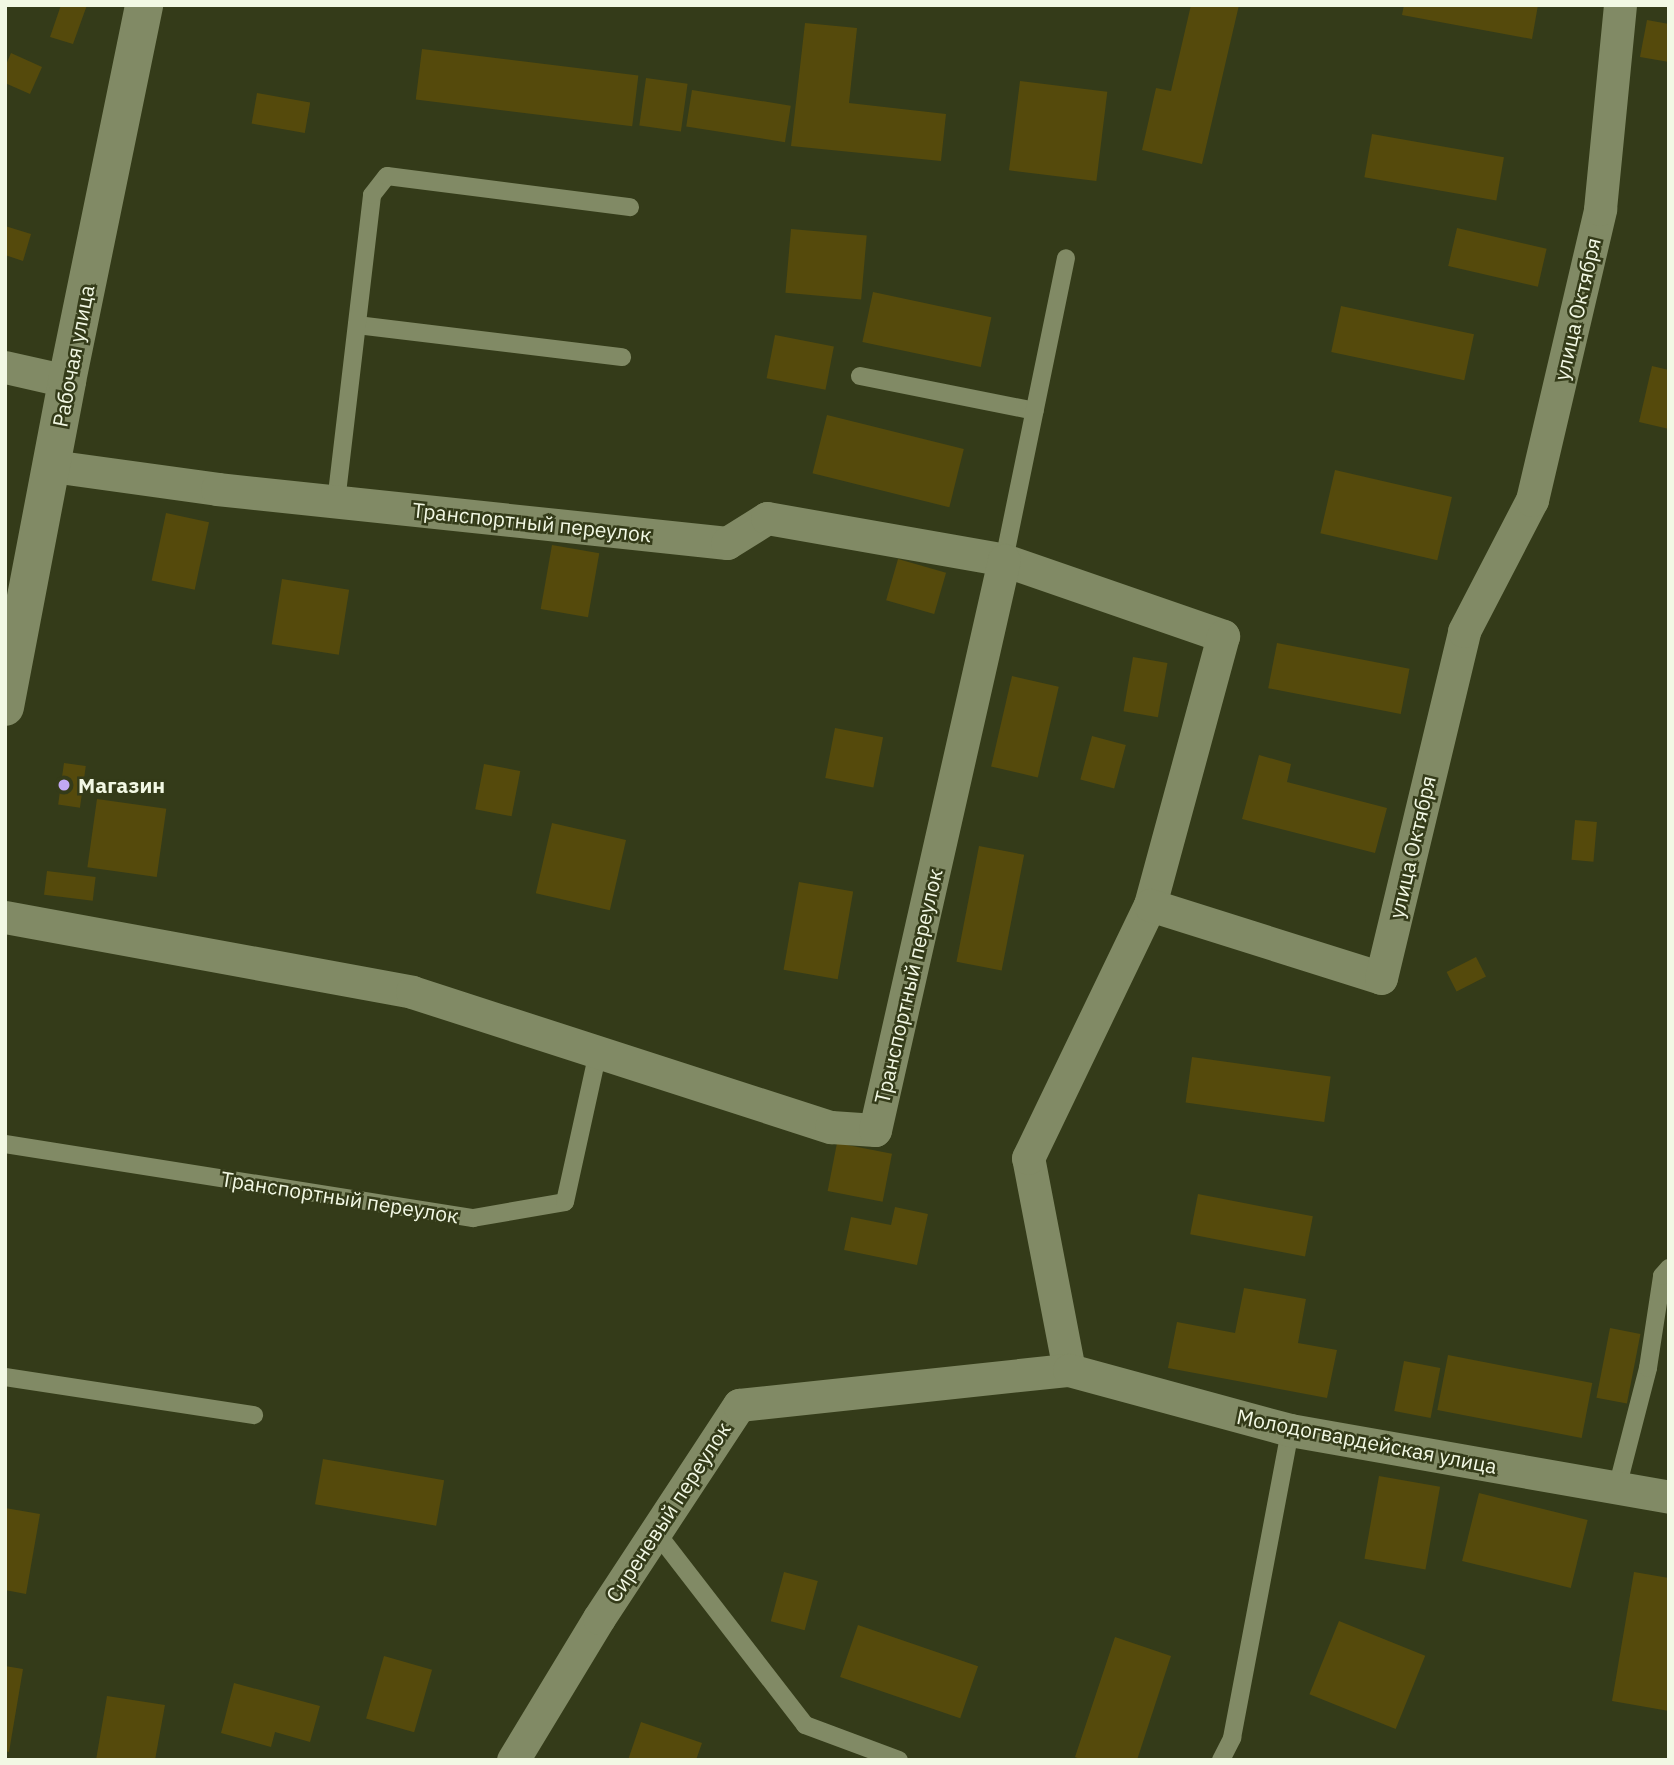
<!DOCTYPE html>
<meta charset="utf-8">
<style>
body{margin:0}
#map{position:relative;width:1674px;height:1765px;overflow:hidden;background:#343b19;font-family:"IBM Plex Sans",sans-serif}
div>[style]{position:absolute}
.building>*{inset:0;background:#554a0c;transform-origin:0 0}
.service>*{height:18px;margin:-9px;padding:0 9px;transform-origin:9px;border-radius:9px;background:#818a65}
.minor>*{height:33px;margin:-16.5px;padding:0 16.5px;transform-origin:16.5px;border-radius:16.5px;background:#818a65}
.tertiary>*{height:38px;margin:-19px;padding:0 19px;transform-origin:19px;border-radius:19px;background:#818a65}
.dots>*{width:19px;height:19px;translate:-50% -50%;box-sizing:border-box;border:4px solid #343b19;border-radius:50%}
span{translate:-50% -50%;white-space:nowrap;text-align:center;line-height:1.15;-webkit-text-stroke:5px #343b19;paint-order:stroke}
.street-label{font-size:21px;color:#f2f8e4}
.poi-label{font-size:21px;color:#f2f8e4;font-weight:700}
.left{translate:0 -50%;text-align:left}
.frame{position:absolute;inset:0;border:7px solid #f2f8e4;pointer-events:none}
</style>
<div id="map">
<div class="building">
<div style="clip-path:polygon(61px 5px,87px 5px,73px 44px,50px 37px)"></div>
<div style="clip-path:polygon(1191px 5px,1239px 5px,1202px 164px,1142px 150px,1156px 88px,1171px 91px)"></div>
<div style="clip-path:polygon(1404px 5px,1538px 5px,1532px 39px,1402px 15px)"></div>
<div style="clip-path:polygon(1647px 20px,1669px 24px,1669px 62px,1640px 57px)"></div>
<div style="clip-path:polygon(805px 23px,857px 28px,849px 103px,946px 114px,941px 161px,791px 146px)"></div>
<div style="left:422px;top:49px;width:218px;height:51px;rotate:7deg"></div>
<div style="clip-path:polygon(11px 53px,42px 67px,30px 94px,5px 83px,5px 67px)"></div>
<div style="left:646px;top:78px;width:42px;height:48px;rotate:8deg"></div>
<div style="left:1020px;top:81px;width:88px;height:90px;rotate:7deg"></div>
<div style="left:692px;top:90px;width:100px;height:37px;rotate:9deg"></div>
<div style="left:257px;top:93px;width:54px;height:31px;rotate:10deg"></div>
<div style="left:1372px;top:134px;width:134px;height:44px;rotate:10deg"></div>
<div style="clip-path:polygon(5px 226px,31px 234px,23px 261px,5px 255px)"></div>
<div style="left:1457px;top:228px;width:92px;height:39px;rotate:13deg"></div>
<div style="left:791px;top:229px;width:76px;height:64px;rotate:5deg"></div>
<div style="left:873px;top:292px;width:121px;height:51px;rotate:12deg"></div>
<div style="left:1341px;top:306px;width:136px;height:47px;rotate:12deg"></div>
<div style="left:775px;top:335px;width:60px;height:44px;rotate:11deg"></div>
<div style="clip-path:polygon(1652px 366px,1669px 370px,1669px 429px,1639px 422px)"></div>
<div style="left:827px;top:415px;width:141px;height:60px;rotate:14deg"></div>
<div style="left:1335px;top:470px;width:120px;height:65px;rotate:13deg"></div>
<div style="left:166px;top:513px;width:44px;height:69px;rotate:12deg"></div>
<div style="left:552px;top:545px;width:48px;height:65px;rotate:10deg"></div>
<div style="left:898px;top:559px;width:50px;height:43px;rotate:16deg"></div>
<div style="left:282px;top:579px;width:68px;height:66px;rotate:9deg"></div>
<div style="left:1277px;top:643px;width:135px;height:46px;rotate:11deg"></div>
<div style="left:1133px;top:657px;width:35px;height:55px;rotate:10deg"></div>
<div style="left:1012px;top:676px;width:48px;height:93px;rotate:13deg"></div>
<div style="left:835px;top:728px;width:49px;height:51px;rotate:11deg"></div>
<div style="left:1092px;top:736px;width:35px;height:45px;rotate:15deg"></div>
<div style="clip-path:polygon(1259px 755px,1291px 764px,1287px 782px,1387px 808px,1375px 853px,1242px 819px)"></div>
<div style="left:64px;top:763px;width:22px;height:42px;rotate:8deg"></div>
<div style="left:484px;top:764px;width:37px;height:46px;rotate:11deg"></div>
<div style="left:97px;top:799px;width:70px;height:69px;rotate:8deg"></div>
<div style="left:1575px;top:820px;width:22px;height:40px;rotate:5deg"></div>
<div style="left:552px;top:823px;width:76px;height:72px;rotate:13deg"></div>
<div style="left:979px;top:846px;width:46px;height:118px;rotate:11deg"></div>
<div style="left:47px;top:871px;width:49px;height:24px;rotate:7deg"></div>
<div style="left:799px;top:882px;width:55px;height:89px;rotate:10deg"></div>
<div style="left:1476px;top:957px;width:22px;height:33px;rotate:63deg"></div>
<div style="left:1192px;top:1057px;width:140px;height:46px;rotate:8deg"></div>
<div style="left:837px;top:1143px;width:56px;height:49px;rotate:11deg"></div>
<div style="left:1198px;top:1194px;width:117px;height:41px;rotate:11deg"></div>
<div style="clip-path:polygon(895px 1207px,928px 1214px,917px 1265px,844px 1250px,851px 1217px,891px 1225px)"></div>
<div style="clip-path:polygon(1244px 1288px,1306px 1299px,1298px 1343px,1337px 1350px,1327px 1398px,1168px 1368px,1177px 1322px,1235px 1333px)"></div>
<div style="left:1610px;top:1328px;width:31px;height:71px;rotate:11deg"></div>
<div style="left:1448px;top:1355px;width:147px;height:56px;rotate:11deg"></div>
<div style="left:1404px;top:1361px;width:37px;height:51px;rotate:11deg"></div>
<div style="left:323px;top:1459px;width:123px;height:46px;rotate:10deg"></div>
<div style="left:1379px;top:1476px;width:62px;height:84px;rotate:10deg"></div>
<div style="left:1479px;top:1493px;width:112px;height:70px;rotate:14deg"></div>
<div style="clip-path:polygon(5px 1508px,40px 1514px,26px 1594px,5px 1590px)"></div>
<div style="left:784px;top:1572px;width:35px;height:51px;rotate:15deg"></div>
<div style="clip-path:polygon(1634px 1572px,1669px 1578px,1669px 1711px,1612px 1701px)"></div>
<div style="left:1339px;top:1621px;width:93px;height:79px;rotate:22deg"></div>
<div style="left:858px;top:1625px;width:127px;height:55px;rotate:19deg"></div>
<div style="clip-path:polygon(1115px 1637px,1171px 1656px,1137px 1760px,1082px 1760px,1075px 1757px)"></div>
<div style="left:384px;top:1656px;width:50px;height:65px;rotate:16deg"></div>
<div style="clip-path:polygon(5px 1666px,23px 1669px,9px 1752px,5px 1751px)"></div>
<div style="clip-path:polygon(234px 1683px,320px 1706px,310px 1742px,275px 1732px,271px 1747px,221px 1733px)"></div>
<div style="clip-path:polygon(107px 1696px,165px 1705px,155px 1760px,96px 1760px)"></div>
<div style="clip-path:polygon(641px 1722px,702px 1743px,696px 1760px,628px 1760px)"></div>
</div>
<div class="service">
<div style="left:357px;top:325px;width:267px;rotate:6.9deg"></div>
<div style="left:860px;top:376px;width:178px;rotate:11.3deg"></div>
<div style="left:336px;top:502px;width:309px;rotate:-83.3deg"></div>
<div style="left:372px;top:195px;width:24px;rotate:-52deg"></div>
<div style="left:387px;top:176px;width:245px;rotate:7.3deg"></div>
<div style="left:1004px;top:560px;width:308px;rotate:-78.4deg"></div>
<div style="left:5px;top:1144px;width:474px;rotate:9deg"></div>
<div style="left:473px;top:1218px;width:93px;rotate:-9.9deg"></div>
<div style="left:565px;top:1202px;width:154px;rotate:-77.6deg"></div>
<div style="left:5px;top:1377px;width:252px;rotate:8.7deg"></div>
<div style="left:1617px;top:1488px;width:124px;rotate:-75.5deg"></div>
<div style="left:1648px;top:1368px;width:93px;rotate:-81.3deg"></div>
<div style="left:1662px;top:1276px;width:11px;rotate:-49deg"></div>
<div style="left:656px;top:1532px;width:244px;rotate:52.3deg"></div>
<div style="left:805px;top:1725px;width:100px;rotate:20.4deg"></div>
<div style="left:1221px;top:1760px;width:25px;rotate:-63deg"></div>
<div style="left:1232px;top:1738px;width:313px;rotate:-79.3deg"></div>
</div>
<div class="minor">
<div style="left:5px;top:367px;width:64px;rotate:12.7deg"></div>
<div style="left:52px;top:466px;width:167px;rotate:7.9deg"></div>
<div style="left:217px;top:489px;width:513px;rotate:6.04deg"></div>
<div style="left:727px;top:543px;width:47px;rotate:-32deg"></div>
<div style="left:767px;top:518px;width:241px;rotate:10deg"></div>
<div style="left:1004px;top:560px;width:232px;rotate:19.1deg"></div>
<div style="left:1223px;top:636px;width:279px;rotate:105.2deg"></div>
<div style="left:5px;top:917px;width:414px;rotate:10.4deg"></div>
<div style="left:412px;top:992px;width:440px;rotate:17.9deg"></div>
<div style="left:831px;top:1127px;width:44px;rotate:3.9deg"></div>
<div style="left:875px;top:1130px;width:584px;rotate:-77.25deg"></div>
<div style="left:1069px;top:1370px;width:216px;rotate:-100.9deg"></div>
<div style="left:1028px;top:1158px;width:281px;rotate:-64.3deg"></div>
<div style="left:1150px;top:905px;width:242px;rotate:17.5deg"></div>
<div style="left:1381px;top:978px;width:357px;rotate:-76.5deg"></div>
<div style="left:1464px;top:631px;width:148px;rotate:-62.6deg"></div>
<div style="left:1532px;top:500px;width:299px;rotate:-76.8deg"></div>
<div style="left:1600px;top:209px;width:205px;rotate:-84.4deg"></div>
<div style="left:513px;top:1760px;width:166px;rotate:-58.8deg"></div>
<div style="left:599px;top:1618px;width:255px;rotate:-56.7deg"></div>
<div style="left:739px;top:1405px;width:332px;rotate:-6.1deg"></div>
<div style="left:1069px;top:1370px;width:229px;rotate:15.2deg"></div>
<div style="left:1290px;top:1430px;width:385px;rotate:10deg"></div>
</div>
<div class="tertiary">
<div style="left:5px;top:707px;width:332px;rotate:-79.2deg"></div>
<div style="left:67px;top:381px;width:384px;rotate:-78.4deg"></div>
</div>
<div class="dots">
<div style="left:64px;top:785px;background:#c1a8f3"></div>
</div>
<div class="street-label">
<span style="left:1577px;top:309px;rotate:-77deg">улица Октября</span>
<span style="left:73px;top:356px;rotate:-79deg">Рабочая улица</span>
<span style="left:532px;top:522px;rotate:6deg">Транспортный переулок</span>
<span style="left:1412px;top:847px;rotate:-77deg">улица Октября</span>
<span style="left:908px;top:986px;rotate:-77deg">Транспортный переулок</span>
<span style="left:340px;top:1197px;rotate:9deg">Транспортный переулок</span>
<span style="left:1367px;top:1441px;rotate:11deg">Молодогвардейская улица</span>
<span style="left:668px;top:1512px;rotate:-57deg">Сиреневый переулок</span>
</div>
<div class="poi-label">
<span class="left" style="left:78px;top:785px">Магазин</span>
</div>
<div class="frame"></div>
</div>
